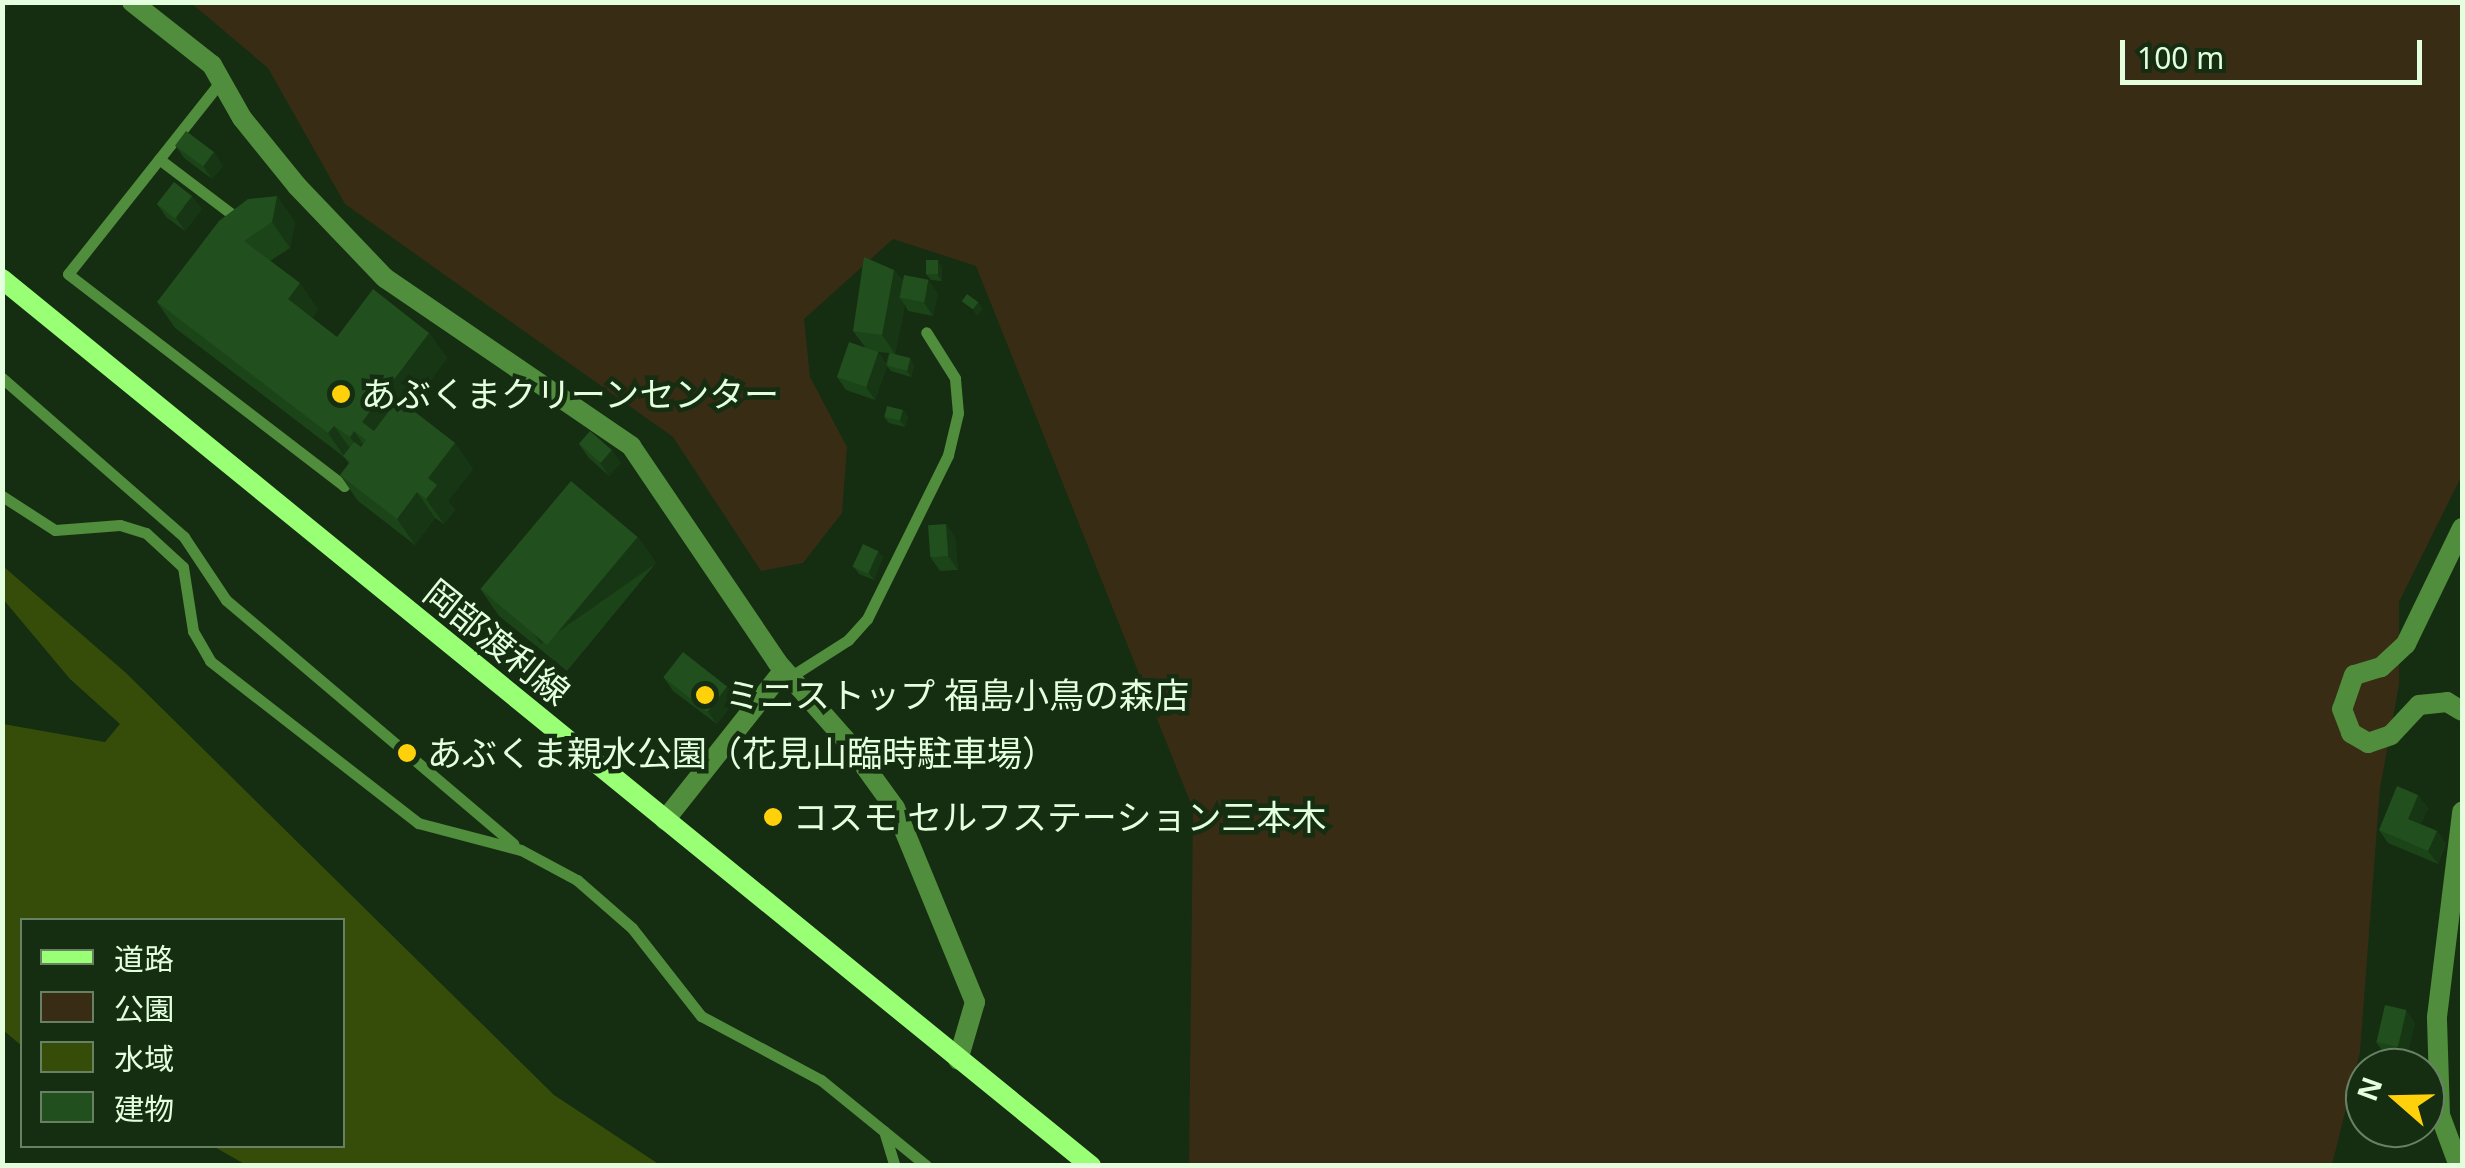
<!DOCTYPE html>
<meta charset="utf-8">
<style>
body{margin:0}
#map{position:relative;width:2465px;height:1168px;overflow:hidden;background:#152d11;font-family:"Noto Sans","Noto Sans JP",sans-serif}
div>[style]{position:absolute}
.green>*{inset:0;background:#382c14}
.water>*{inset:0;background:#364d0a}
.lane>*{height:11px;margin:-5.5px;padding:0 5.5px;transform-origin:5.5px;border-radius:5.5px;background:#508d3c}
.street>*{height:20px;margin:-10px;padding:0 10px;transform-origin:10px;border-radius:10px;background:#508d3c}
.secondary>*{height:20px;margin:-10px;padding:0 10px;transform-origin:10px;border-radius:10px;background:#99ff75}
.wall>*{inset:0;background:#1c4419}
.shaded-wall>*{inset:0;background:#173714;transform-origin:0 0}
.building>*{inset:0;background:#214f1d;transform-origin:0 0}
.dots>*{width:28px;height:28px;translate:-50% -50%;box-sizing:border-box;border:5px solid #152d11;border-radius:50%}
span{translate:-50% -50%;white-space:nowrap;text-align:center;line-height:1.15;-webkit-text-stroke:9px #152d11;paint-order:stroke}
.poi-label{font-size:35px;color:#e4ffde}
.left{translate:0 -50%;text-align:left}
.street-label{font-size:35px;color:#e4ffde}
.frame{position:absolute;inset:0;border:5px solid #e4ffde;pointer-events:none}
.legend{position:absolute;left:20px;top:918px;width:325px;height:230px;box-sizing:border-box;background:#152d11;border:2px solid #688163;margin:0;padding:12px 18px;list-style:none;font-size:30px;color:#e4ffde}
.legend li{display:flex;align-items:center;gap:20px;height:50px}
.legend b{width:50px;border:2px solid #688163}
.north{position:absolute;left:2345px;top:1048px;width:100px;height:100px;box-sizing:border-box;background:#152d11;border:2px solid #688163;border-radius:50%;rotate:290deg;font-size:28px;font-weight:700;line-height:40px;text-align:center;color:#e4ffde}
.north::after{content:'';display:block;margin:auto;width:35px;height:45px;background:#ffd10a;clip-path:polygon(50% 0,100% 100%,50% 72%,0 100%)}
.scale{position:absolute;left:2120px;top:40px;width:302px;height:45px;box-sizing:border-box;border:5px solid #e4ffde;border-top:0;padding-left:12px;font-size:30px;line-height:35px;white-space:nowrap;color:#e4ffde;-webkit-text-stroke:8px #152d11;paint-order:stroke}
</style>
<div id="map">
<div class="green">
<div style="clip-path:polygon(191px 3px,2462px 3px,2462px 475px,2399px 602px,2399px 685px,2380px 788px,2360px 1052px,2332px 1165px,1189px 1165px,1193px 809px,976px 266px,893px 239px,804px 319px,810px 377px,847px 447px,842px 513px,803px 563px,761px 571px,673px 437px,345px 204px,268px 68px)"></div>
</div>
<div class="water">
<div style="clip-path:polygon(3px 566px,126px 673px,554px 1095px,660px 1165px,248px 1166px,213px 1146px,342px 1146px,342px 920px,22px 920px,22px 1046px,3px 1030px,3px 724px,105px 742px,120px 724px,70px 679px,3px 599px)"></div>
</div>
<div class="lane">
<div style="left:221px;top:81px;width:246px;rotate:128.4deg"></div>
<div style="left:68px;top:274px;width:348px;rotate:37.5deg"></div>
<div style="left:344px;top:486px;width:16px;rotate:-50deg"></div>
<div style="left:159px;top:159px;width:98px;rotate:37.1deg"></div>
<div style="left:2px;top:378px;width:242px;rotate:41.1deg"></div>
<div style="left:184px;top:537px;width:76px;rotate:56.3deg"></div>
<div style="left:226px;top:600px;width:377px;rotate:40.3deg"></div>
<div style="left:2px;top:496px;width:63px;rotate:32.7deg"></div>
<div style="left:55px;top:530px;width:65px;rotate:-4.4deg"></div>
<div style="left:120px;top:525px;width:27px;rotate:17deg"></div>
<div style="left:146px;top:533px;width:50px;rotate:42.6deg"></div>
<div style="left:183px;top:567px;width:65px;rotate:81.1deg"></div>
<div style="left:193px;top:631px;width:34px;rotate:60deg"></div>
<div style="left:210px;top:661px;width:264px;rotate:37.9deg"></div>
<div style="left:418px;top:823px;width:106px;rotate:14.7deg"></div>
<div style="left:521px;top:850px;width:64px;rotate:28.2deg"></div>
<div style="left:577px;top:880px;width:73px;rotate:41.1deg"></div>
<div style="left:632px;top:928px;width:112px;rotate:51.9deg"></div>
<div style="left:701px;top:1016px;width:136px;rotate:28.1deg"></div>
<div style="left:821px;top:1080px;width:136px;rotate:39.1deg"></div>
<div style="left:790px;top:677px;width:69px;rotate:-32.5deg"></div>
<div style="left:848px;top:640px;width:28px;rotate:-48deg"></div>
<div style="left:867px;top:619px;width:183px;rotate:-63.7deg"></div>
<div style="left:948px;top:455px;width:43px;rotate:-76.6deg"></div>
<div style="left:958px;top:413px;width:35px;rotate:-95deg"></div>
<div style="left:955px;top:378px;width:54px;rotate:-122.2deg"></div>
<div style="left:884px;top:1131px;width:37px;rotate:73deg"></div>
</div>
<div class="street">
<div style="left:132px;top:2px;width:102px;rotate:38.2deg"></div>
<div style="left:212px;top:65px;width:61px;rotate:60.5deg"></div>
<div style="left:242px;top:118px;width:87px;rotate:51deg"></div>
<div style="left:297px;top:186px;width:127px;rotate:46.3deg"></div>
<div style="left:385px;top:278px;width:298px;rotate:34.3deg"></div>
<div style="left:631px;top:446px;width:261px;rotate:55.9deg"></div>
<div style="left:777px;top:662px;width:103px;rotate:48.6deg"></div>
<div style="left:845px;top:739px;width:85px;rotate:54.1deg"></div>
<div style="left:895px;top:808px;width:210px;rotate:67.6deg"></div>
<div style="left:975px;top:1002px;width:60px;rotate:106.3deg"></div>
<div style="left:2462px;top:528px;width:129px;rotate:115.8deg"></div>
<div style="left:2406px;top:644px;width:34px;rotate:137deg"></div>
<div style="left:2381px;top:667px;width:28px;rotate:163deg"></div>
<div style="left:2354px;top:675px;width:36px;rotate:109deg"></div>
<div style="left:2342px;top:709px;width:26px;rotate:69deg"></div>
<div style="left:2351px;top:733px;width:20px;rotate:30deg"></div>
<div style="left:2368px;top:743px;width:24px;rotate:-19deg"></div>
<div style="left:2391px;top:735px;width:41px;rotate:-47deg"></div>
<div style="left:2419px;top:705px;width:28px;rotate:-6deg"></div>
<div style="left:2447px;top:702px;width:17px;rotate:31deg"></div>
<div style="left:665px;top:820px;width:191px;rotate:-51.6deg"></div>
<div style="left:2459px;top:1166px;width:54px;rotate:-110.4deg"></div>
<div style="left:2440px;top:1115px;width:98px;rotate:-91.8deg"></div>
<div style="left:2437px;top:1017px;width:207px;rotate:-83deg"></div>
</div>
<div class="secondary">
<div style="left:2px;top:279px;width:1405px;rotate:39.16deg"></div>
</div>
<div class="wall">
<div style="clip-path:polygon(175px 145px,214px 152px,223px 166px,212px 179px,184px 158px)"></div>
<div style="clip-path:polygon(277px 196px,295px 222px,290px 248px,270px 261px,318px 309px,312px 318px,337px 337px,429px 333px,447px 358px,410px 408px,455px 443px,473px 469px,448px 501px,455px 510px,444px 524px,435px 518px,415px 545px,358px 501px,340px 475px,349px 464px,344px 457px,175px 328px,157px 302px)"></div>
<div style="clip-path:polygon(157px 204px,202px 209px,185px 231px,166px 217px)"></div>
<div style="clip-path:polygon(942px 267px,942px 281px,931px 280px,926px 274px)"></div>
<div style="clip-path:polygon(evenodd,894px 270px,903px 281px,938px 294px,933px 316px,908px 311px,905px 305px,895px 354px,914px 365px,911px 377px,891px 371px,887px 366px,875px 400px,846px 390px,837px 377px,865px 347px,853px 331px,894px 270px,878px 352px,889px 353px,886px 364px,878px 352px)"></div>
<div style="clip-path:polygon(903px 410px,908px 417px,905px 427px,889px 423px,884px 417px)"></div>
<div style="clip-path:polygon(579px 444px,621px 463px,609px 476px,588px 457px)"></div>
<div style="clip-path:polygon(638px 537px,656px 563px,567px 671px,499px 616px,481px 590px)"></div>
<div style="clip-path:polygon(955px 537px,958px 570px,940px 571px,931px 558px)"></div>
<div style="clip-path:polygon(883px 557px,874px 580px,859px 574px,854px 567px)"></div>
<div style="clip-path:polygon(664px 678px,727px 686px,736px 699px,717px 724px,673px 691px)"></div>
<div style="clip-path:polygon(2418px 795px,2428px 808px,2421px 824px,2437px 831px,2446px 844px,2438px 864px,2388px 843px,2379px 830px)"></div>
<div style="clip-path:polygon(2415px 1023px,2406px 1060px,2385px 1055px,2376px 1042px)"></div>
</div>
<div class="shaded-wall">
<div style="clip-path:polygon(2px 2px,13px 2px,2px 14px)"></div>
<div style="clip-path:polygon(214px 152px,223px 166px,212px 179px,203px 166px)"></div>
<div style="clip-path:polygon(192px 196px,202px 209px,185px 231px,176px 218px)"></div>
<div style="clip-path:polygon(277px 196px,295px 222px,290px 248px,272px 222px)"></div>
<div style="clip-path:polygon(938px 260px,942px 267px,942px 281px,937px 274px)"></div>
<div style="clip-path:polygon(894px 270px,908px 289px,899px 297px,905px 305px,895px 354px,882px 335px)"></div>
<div style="clip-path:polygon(929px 280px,938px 294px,933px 316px,924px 303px)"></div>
<div style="clip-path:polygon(300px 283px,318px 309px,306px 325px,288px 299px)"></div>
<div style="clip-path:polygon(978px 302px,983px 309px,977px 316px,973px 310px)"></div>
<div style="clip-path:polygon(429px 333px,447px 358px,380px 447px,362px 422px)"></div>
<div style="clip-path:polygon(878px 352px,887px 365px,875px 400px,866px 387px)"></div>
<div style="clip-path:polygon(910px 358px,914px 365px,911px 377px,906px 370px)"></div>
<div style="clip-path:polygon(903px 410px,908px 417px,905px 427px,900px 421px)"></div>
<div style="clip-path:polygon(334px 426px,352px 451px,346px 459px,328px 433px)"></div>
<div style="clip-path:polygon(354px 431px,372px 457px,368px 463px,350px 437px)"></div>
<div style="clip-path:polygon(455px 443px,473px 469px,448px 501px,455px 510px,444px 524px,426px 499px,428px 478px)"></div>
<div style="clip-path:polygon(612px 450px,621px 463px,609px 476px,600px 463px)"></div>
<div style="clip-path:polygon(417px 492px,435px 518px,415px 545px,397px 519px)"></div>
<div style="clip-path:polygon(946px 524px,955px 537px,958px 570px,948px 556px)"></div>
<div style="left:638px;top:537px;width:32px;height:141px;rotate:55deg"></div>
<div style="clip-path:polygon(878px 551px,883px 557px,874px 580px,869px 573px)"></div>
<div style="clip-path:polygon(727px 686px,736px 699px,717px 724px,707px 711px)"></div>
<div style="clip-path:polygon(2418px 795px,2428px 808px,2418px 832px,2408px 819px)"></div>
<div style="clip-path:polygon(2437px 831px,2446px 844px,2438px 864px,2428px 851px)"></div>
<div style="clip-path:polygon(2406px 1010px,2415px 1023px,2406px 1060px,2396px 1047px)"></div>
</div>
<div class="building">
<div style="left:186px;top:131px;width:35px;height:18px;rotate:37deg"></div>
<div style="left:174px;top:182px;width:23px;height:28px;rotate:38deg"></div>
<div style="clip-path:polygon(277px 196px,272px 222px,244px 241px,300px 283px,288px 299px,337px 337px,373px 289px,429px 333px,362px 422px,374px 431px,398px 399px,455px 443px,428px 478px,437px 485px,426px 499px,417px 492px,397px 519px,340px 475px,350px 462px,343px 456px,354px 442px,361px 447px,366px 440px,354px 431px,350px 437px,334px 426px,328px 433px,157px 302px,219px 221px,248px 199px)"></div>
<div style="clip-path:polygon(864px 257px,894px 270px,882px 335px,853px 331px)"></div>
<div style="left:926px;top:260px;width:12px;height:14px"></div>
<div style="left:904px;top:275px;width:25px;height:23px;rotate:11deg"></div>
<div style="left:967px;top:294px;width:14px;height:9px;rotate:36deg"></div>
<div style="left:849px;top:342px;width:31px;height:37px;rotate:19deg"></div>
<div style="left:890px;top:353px;width:21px;height:13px;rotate:14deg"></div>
<div style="left:887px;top:406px;width:16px;height:11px;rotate:14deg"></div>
<div style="left:590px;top:431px;width:29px;height:17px;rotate:41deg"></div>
<div style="left:571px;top:481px;width:87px;height:141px;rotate:40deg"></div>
<div style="left:946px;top:524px;width:32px;height:18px;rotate:86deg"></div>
<div style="left:863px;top:544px;width:17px;height:25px;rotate:25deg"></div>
<div style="left:683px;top:652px;width:56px;height:32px;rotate:38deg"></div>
<div style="clip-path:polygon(2397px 786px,2418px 795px,2408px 819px,2437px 831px,2428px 851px,2379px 830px)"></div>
<div style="left:2385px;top:1005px;width:22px;height:38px;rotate:13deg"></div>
</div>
<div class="dots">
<div style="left:341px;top:394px;background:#ffd10a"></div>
<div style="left:705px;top:695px;background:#ffd10a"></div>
<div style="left:407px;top:753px;background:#ffd10a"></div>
<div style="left:773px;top:817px;background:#ffd10a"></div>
</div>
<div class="poi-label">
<span class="left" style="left:361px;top:394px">あぶくまクリーンセンター</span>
<span class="left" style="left:725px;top:695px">ミニストップ 福島小鳥の森店</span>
<span class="left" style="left:427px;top:753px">あぶくま親水公園（花見山臨時駐車場）</span>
<span class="left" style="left:793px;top:817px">コスモ セルフステーション三本木</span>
</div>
<div class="street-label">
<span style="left:497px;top:642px;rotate:39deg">岡部渡利線</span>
</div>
<div class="frame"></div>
<ul class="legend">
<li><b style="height:12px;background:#99ff75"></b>道路</li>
<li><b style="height:28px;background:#382c14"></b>公園</li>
<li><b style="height:28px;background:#364d0a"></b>水域</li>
<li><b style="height:28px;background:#214f1d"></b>建物</li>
</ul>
<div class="north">N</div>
<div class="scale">100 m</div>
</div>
